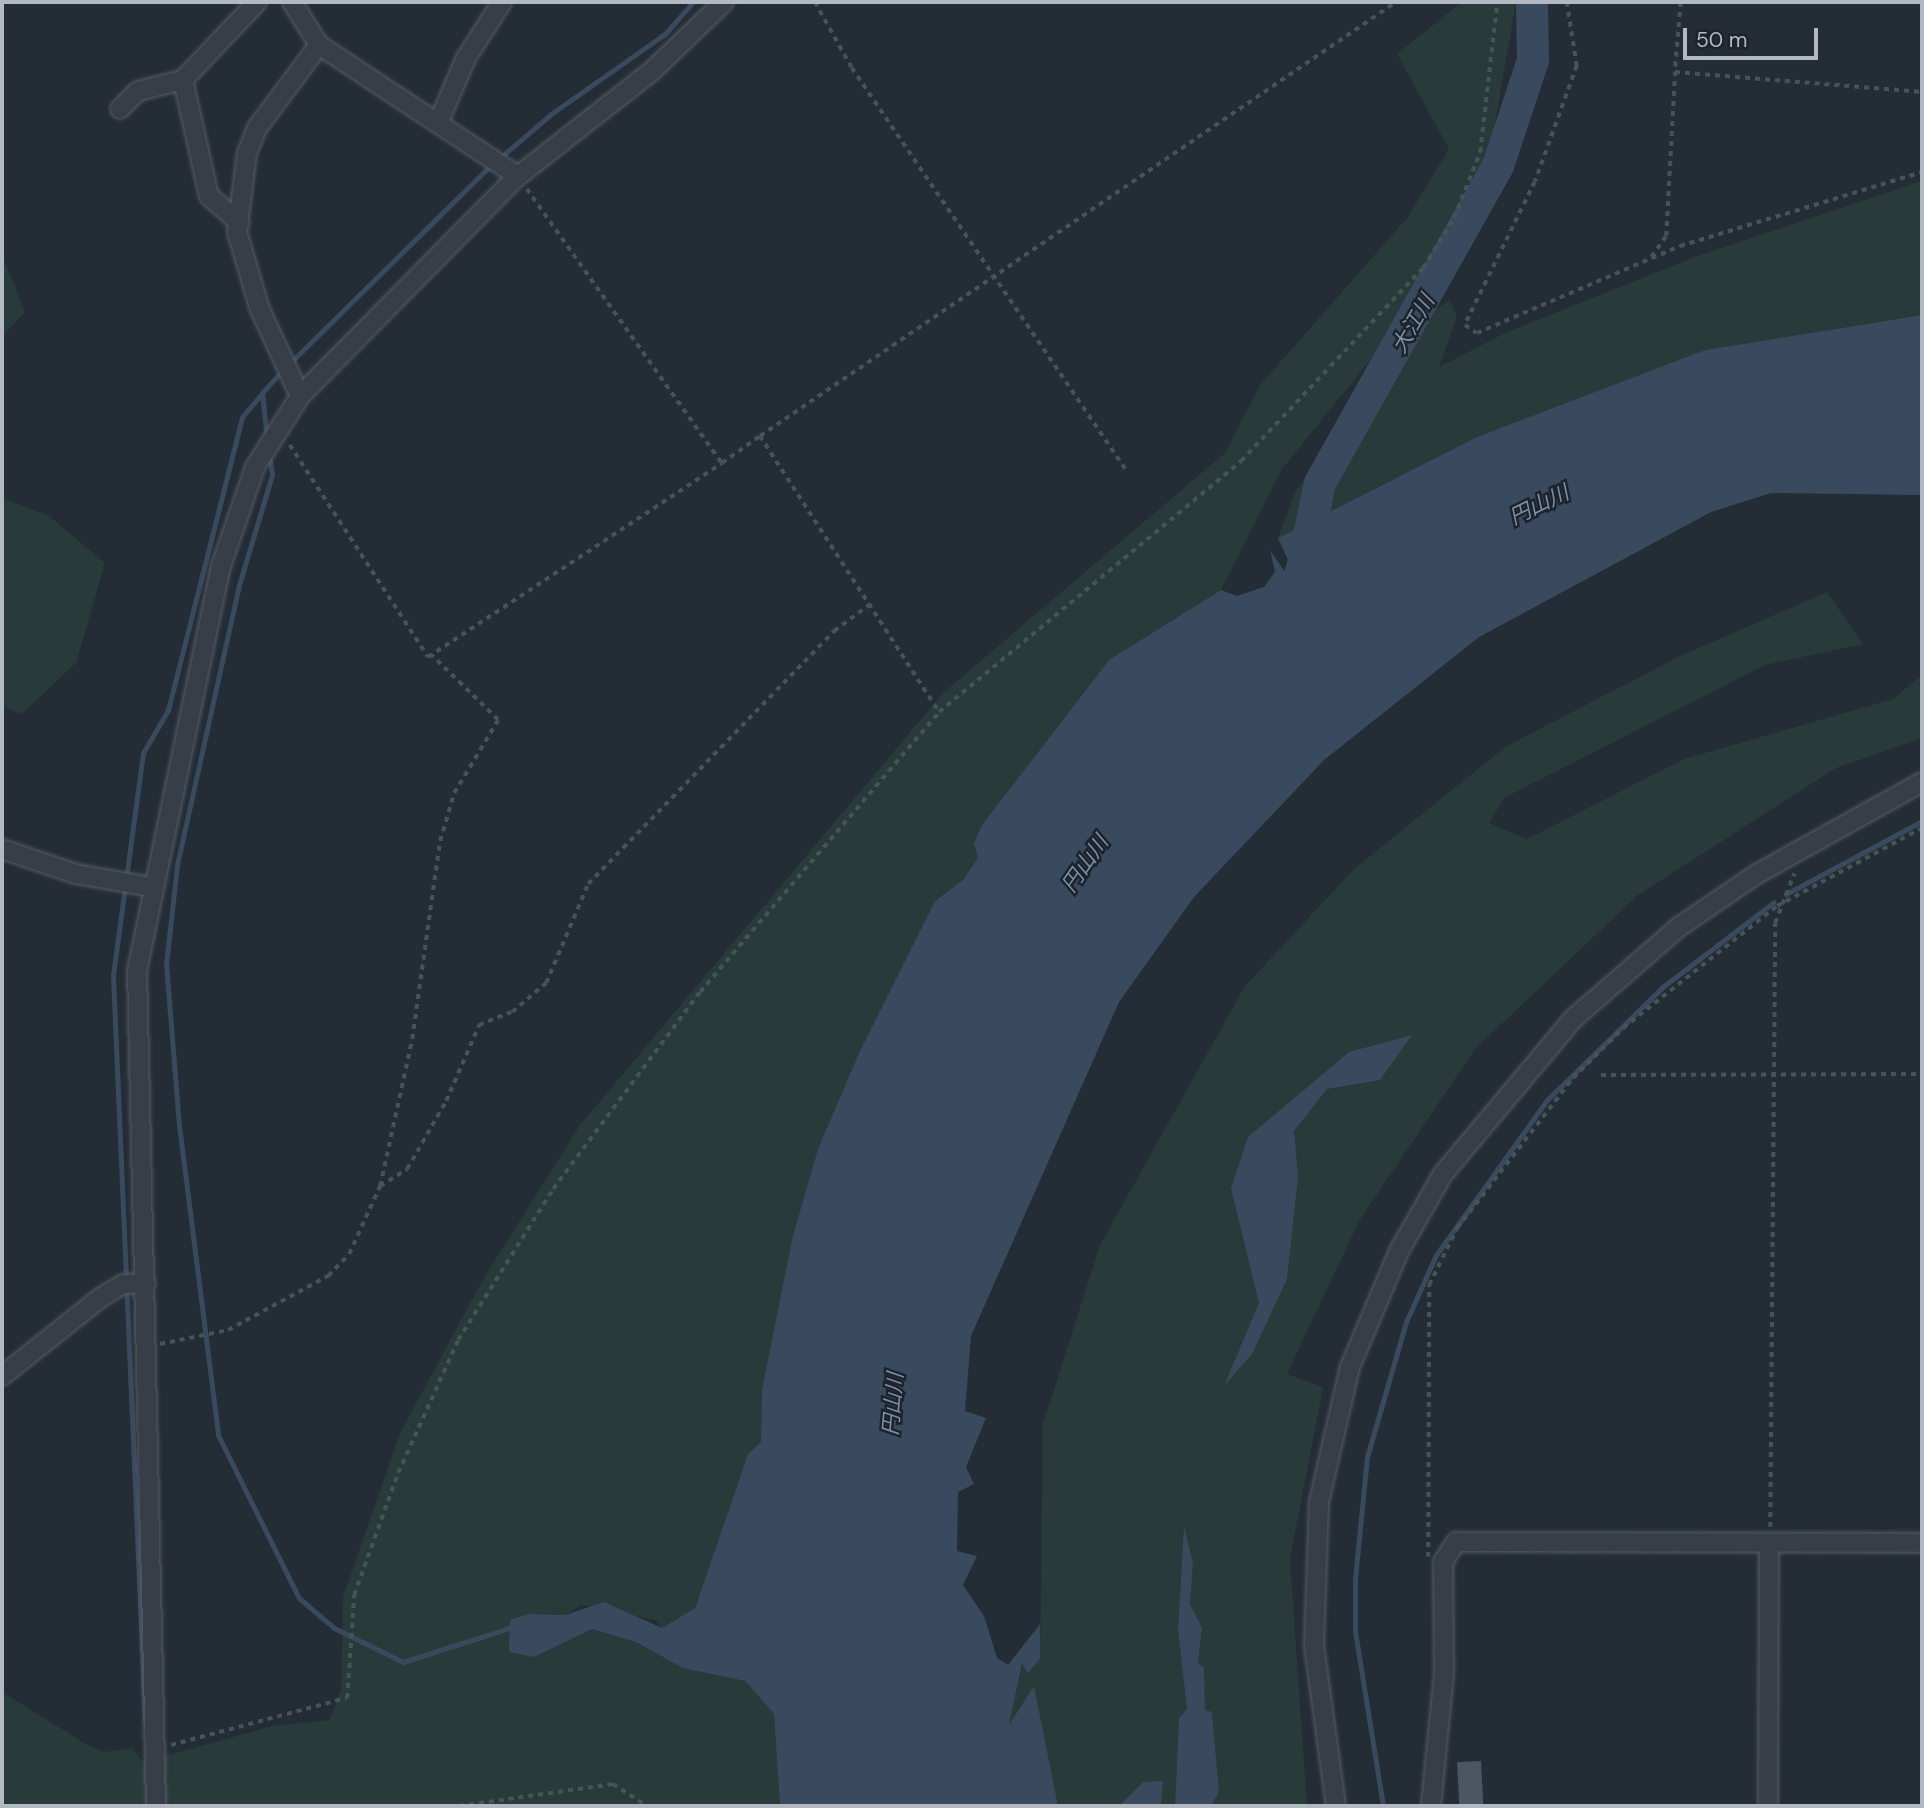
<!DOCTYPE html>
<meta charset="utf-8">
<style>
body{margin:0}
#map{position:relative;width:1924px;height:1808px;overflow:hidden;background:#242c36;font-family:"DM Sans","Noto Sans JP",sans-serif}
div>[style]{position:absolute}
.green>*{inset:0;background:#283a39}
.water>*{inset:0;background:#3a4a5e}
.stream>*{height:5px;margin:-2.5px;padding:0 2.5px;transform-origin:2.5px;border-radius:2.5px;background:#3a4a5e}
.river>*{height:32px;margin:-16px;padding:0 16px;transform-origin:16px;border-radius:16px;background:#3a4a5e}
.building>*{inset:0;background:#4c5662;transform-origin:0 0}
.path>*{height:3.5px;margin-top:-1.75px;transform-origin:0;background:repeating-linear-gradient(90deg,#455557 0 5px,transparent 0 10px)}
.roads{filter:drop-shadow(0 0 2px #555c65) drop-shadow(0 0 2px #555c65)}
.minor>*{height:18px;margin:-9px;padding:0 9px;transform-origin:9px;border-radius:9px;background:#373e47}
span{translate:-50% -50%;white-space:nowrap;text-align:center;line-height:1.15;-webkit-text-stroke:5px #1c232c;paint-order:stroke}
.water-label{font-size:21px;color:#7c90a8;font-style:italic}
.frame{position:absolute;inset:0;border:4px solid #b2b9c3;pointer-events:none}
.scale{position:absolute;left:1683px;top:28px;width:135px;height:32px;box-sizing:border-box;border:4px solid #b2b9c3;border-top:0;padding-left:9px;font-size:21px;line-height:24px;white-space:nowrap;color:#b2b9c3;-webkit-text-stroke:5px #1c232c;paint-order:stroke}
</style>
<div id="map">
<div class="green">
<div style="clip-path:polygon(1462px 2px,1516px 2px,1492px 141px,1471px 199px,1381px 345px,1450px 300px,1457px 317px,1439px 367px,1507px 332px,1692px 258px,1922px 181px,1922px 315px,1705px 350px,1477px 437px,1278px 538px,1296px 490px,1323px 456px,1375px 354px,1282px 469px,1221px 590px,1109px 660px,982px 825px,978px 857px,964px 879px,935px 901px,818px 1149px,762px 1389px,761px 1442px,748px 1454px,695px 1608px,662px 1628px,655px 1620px,581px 1605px,565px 1615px,529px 1614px,534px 1657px,591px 1629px,636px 1642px,683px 1668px,745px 1681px,774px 1714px,780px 1806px,2px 1806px,2px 1692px,84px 1743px,104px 1752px,132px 1748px,143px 1762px,273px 1726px,330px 1720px,341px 1688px,343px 1597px,400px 1433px,482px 1281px,580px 1125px,943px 693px,1225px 453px,1260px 385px,1407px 218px,1449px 149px,1397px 54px)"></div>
<div style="clip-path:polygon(2px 254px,25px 312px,2px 337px)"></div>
<div style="clip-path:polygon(2px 498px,49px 516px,105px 563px,76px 663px,22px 714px,2px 706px)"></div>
<div style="clip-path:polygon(1827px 592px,1863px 644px,1765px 665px,1504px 798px,1489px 823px,1527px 839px,1684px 759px,1893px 699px,1922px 675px,1922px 738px,1836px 768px,1638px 895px,1475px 1049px,1359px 1221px,1287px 1374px,1323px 1387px,1290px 1560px,1307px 1806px,1211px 1806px,1219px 1792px,1212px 1713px,1205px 1710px,1204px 1668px,1198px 1664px,1202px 1628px,1190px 1604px,1193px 1564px,1184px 1530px,1178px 1630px,1187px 1709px,1179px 1718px,1175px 1806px,1161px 1806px,1163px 1781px,1119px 1806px,1058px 1806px,1034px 1687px,1008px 1728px,1023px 1663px,1027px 1673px,1040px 1659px,1043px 1424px,1100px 1245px,1245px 986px,1354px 869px,1505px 747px,1678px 657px)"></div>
</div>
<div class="water">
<div style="clip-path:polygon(1922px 315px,1922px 495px,1771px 493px,1711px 512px,1479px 637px,1324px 760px,1194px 897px,1119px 1002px,971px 1336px,965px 1411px,986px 1418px,966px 1467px,974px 1484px,958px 1492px,957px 1551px,977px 1556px,963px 1585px,984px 1616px,997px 1658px,1008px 1665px,1040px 1624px,1040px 1659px,1028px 1673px,1022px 1664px,1009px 1725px,1034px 1686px,1058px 1806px,780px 1806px,774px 1714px,745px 1681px,683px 1668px,636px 1642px,592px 1629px,534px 1657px,509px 1652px,510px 1620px,529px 1614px,565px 1615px,604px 1602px,662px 1628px,695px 1608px,748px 1454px,761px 1442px,762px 1389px,793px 1236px,818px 1149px,860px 1051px,935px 901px,964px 879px,978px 857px,974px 844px,982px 825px,1109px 660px,1221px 590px,1237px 596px,1264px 587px,1275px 572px,1270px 550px,1284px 571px,1288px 560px,1278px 538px,1477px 437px,1705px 350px)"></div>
<div style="clip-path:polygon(1412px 1035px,1380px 1080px,1327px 1089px,1294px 1131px,1298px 1176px,1287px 1279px,1252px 1354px,1224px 1386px,1259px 1303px,1231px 1188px,1248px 1137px,1349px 1052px)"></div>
<div style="clip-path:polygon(1184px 1526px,1193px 1564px,1190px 1604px,1202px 1628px,1198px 1664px,1204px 1667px,1205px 1710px,1212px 1712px,1219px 1792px,1211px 1806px,1175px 1806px,1179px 1718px,1187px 1709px,1178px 1630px)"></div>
<div style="clip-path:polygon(1163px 1781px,1161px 1806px,1119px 1806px,1143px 1782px)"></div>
</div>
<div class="stream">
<div style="left:290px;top:363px;width:275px;rotate:-44.6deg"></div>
<div style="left:486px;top:170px;width:86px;rotate:-40.7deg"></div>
<div style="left:551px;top:114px;width:139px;rotate:-35.1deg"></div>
<div style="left:665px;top:34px;width:43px;rotate:-48.8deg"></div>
<div style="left:267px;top:439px;width:46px;rotate:-96.2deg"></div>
<div style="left:262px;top:393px;width:31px;rotate:-48deg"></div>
<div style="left:269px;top:455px;width:20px;rotate:81deg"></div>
<div style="left:272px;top:475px;width:115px;rotate:106.7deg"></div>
<div style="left:239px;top:585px;width:287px;rotate:102.5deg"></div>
<div style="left:177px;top:865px;width:100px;rotate:96.3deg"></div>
<div style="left:166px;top:964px;width:162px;rotate:85.4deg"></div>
<div style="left:179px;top:1125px;width:312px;rotate:82.8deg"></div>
<div style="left:218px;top:1435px;width:182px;rotate:63.6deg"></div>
<div style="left:299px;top:1598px;width:46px;rotate:40.6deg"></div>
<div style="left:334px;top:1628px;width:77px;rotate:26.2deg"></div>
<div style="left:403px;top:1662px;width:114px;rotate:-17.8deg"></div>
<div style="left:1786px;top:894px;width:154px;rotate:-28.2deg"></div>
<div style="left:145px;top:1721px;width:747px;rotate:-92.46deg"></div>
<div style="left:113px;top:975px;width:224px;rotate:-82.3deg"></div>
<div style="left:143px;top:753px;width:50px;rotate:-59.8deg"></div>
<div style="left:168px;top:710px;width:302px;rotate:-75.8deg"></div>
<div style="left:242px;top:417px;width:31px;rotate:-50deg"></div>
<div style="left:1383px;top:1806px;width:177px;rotate:-99.1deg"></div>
<div style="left:1355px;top:1631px;width:52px;rotate:-90deg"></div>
<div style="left:1355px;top:1579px;width:123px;rotate:-84.4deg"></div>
<div style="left:1367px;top:1457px;width:141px;rotate:-73.9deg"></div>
<div style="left:1406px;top:1322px;width:73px;rotate:-65.9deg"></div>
<div style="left:1436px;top:1255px;width:191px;rotate:-54.4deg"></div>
<div style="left:1547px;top:1100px;width:163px;rotate:-44.3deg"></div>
<div style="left:1664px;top:986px;width:138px;rotate:-37.4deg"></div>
</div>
<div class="river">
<div style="left:1303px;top:565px;width:84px;rotate:-78.3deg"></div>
<div style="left:1320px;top:483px;width:364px;rotate:-60.7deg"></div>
<div style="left:1498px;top:166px;width:112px;rotate:-71.7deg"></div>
<div style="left:1533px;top:60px;width:58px;rotate:-91deg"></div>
</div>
<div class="building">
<div style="left:1481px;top:1761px;width:45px;height:24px;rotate:87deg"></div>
</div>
<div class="path">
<div style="left:815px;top:2px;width:76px;rotate:60.7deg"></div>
<div style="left:852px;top:68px;width:488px;rotate:55.7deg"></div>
<div style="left:1567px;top:2px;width:65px;rotate:81.1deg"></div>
<div style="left:1577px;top:66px;width:123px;rotate:109.9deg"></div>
<div style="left:1535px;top:182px;width:159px;rotate:116.1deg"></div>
<div style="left:1465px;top:325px;width:14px;rotate:34deg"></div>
<div style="left:1477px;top:333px;width:221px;rotate:-23.2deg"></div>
<div style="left:1680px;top:246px;width:253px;rotate:-17deg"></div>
<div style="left:1681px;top:2px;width:70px;rotate:94.9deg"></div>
<div style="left:1675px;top:72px;width:248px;rotate:4.6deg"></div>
<div style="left:527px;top:189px;width:336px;rotate:54.6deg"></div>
<div style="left:722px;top:463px;width:47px;rotate:-35.4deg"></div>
<div style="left:760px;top:436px;width:329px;rotate:57deg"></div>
<div style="left:1651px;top:257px;width:26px;rotate:-54deg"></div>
<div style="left:1666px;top:236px;width:164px;rotate:-86.9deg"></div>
<div style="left:760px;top:436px;width:770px;rotate:-34.31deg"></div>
<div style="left:290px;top:445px;width:253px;rotate:56.9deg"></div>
<div style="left:428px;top:657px;width:352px;rotate:-33.4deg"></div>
<div style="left:1601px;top:1075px;width:321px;rotate:-0.2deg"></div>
<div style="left:380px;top:1186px;width:32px;rotate:-32deg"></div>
<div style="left:407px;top:1169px;width:78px;rotate:-60.2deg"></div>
<div style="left:446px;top:1101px;width:83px;rotate:-66.5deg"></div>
<div style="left:479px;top:1025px;width:35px;rotate:-22deg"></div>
<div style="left:512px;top:1012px;width:45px;rotate:-40.5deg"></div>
<div style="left:546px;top:983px;width:108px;rotate:-67deg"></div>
<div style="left:588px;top:884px;width:353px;rotate:-45.8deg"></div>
<div style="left:834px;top:631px;width:49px;rotate:-36.6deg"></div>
<div style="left:160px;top:1344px;width:69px;rotate:-11.6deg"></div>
<div style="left:228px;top:1330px;width:114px;rotate:-28.4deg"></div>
<div style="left:328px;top:1276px;width:30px;rotate:-46deg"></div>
<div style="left:349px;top:1254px;width:75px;rotate:-65.5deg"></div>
<div style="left:380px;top:1186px;width:150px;rotate:-77.7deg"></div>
<div style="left:412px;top:1039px;width:200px;rotate:-82deg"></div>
<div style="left:440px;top:841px;width:50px;rotate:-73.7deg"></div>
<div style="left:454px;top:793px;width:85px;rotate:-58.9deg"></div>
<div style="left:498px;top:720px;width:92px;rotate:-135.9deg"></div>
<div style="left:1770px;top:1527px;width:604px;rotate:-89.53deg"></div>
<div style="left:1775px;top:923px;width:53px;rotate:-68.8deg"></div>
<div style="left:1428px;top:1557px;width:272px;rotate:-89.8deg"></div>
<div style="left:1429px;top:1285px;width:64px;rotate:-63.8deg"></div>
<div style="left:1457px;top:1228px;width:190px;rotate:-52.3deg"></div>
<div style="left:1573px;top:1078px;width:71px;rotate:-45deg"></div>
<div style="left:1623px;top:1028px;width:196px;rotate:-38.4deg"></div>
<div style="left:1777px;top:906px;width:165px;rotate:-28.3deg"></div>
<div style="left:171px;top:1745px;width:182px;rotate:-15deg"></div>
<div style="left:347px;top:1698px;width:103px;rotate:-86.1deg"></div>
<div style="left:354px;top:1595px;width:130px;rotate:-70.2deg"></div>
<div style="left:398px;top:1473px;width:146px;rotate:-65.7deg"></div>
<div style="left:458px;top:1340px;width:178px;rotate:-57.8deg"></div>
<div style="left:553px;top:1189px;width:246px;rotate:-53.3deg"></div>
<div style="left:700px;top:992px;width:368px;rotate:-49.5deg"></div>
<div style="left:939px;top:712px;width:393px;rotate:-39.7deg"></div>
<div style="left:1241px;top:461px;width:265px;rotate:-46.7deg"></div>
<div style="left:1423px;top:268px;width:59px;rotate:-58.2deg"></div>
<div style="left:1454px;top:218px;width:71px;rotate:-68.5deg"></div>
<div style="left:1480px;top:152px;width:151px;rotate:-83.5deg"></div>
<div style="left:459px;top:1806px;width:156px;rotate:-8.1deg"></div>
<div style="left:613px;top:1784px;width:40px;rotate:32.9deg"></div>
</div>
<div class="roads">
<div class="minor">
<div style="left:292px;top:2px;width:51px;rotate:57.9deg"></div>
<div style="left:319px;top:45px;width:238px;rotate:33.4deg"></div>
<div style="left:183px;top:80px;width:108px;rotate:-46.5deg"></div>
<div style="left:120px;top:109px;width:25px;rotate:-45deg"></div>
<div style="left:138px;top:91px;width:46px;rotate:-13.7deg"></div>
<div style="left:183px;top:80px;width:119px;rotate:77.4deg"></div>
<div style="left:209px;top:196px;width:41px;rotate:41.1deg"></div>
<div style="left:439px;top:121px;width:69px;rotate:-66.8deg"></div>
<div style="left:466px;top:58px;width:67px;rotate:-57.3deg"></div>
<div style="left:300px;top:396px;width:95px;rotate:-114.9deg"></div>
<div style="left:260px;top:310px;width:81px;rotate:-106.4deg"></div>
<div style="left:237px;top:232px;width:80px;rotate:-82.8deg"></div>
<div style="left:247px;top:153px;width:27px;rotate:-68deg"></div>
<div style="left:257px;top:128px;width:104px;rotate:-53.2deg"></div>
<div style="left:2px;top:849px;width:78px;rotate:18.7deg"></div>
<div style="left:76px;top:874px;width:76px;rotate:9.8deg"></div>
<div style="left:2px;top:1376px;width:125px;rotate:-38.5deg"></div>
<div style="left:100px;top:1298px;width:27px;rotate:-31deg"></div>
<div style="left:123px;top:1284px;width:23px;rotate:-2deg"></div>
<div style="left:156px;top:1806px;width:835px;rotate:-91.3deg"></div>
<div style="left:137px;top:971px;width:414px;rotate:-78.3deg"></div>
<div style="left:221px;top:566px;width:105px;rotate:-71deg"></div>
<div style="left:255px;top:467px;width:84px;rotate:-57.6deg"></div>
<div style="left:300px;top:396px;width:310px;rotate:-45.3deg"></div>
<div style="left:518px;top:176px;width:170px;rotate:-38.1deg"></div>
<div style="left:652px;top:71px;width:100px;rotate:-43.8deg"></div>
<div style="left:1336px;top:1806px;width:162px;rotate:-97.8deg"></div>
<div style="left:1314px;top:1645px;width:143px;rotate:-88deg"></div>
<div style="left:1319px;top:1502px;width:139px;rotate:-77.1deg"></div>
<div style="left:1350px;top:1367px;width:126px;rotate:-67.1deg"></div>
<div style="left:1399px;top:1251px;width:89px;rotate:-60.3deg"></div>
<div style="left:1443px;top:1174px;width:202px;rotate:-50deg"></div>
<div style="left:1573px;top:1019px;width:140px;rotate:-41deg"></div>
<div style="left:1679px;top:927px;width:94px;rotate:-34.2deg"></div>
<div style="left:1757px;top:874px;width:189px;rotate:-29.1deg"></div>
<div style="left:1431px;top:1806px;width:134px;rotate:-84.4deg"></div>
<div style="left:1444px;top:1673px;width:111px;rotate:-90.5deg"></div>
<div style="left:1443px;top:1562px;width:24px;rotate:-57deg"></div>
<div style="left:1456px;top:1542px;width:466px;rotate:0.1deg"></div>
<div style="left:1768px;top:1806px;width:263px;rotate:-89.8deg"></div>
</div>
</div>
<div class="water-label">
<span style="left:1413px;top:324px;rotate:-60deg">大江川</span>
<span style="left:1539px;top:505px;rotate:-26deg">円山川</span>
<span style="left:1085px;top:864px;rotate:-55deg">円山川</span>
<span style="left:893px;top:1404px;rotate:-85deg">円山川</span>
</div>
<div class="frame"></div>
<div class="scale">50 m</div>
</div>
